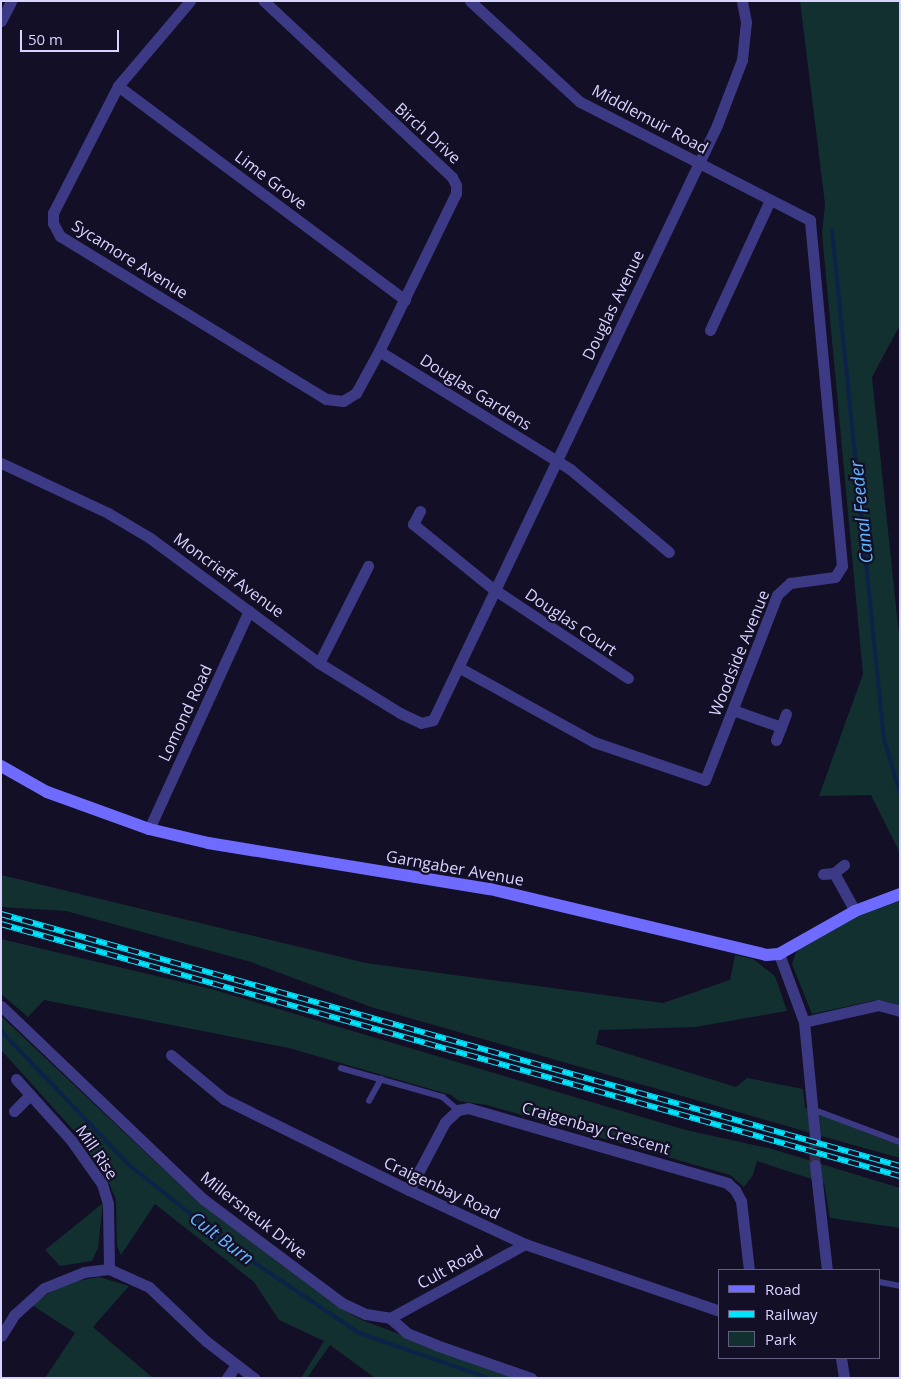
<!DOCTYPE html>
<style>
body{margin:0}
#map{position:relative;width:901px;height:1379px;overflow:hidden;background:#130f26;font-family:"Open Sans",sans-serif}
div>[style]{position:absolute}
.green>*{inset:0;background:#12302f}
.stream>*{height:4px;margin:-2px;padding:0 2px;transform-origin:2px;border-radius:2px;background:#0c2248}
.street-tunnel>*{height:11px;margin-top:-5.5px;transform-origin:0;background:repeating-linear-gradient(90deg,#312d47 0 11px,transparent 0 16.5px)}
.lane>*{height:5.5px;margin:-2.75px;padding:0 2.75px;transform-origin:2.75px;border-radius:2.75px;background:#3d3a85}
.street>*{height:11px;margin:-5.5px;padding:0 5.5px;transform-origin:5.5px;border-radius:5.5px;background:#3d3a85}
.secondary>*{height:12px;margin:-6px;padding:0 6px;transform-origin:6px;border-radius:6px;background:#6f6bff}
.rail>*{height:5.5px;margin-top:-2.75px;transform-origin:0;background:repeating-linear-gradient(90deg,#130f26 0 11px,#00e5ff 0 22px);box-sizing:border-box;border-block:1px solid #00e5ff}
span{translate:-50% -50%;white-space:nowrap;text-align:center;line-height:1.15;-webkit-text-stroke:4.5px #130f26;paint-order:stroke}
.street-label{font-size:16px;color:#d9d4ff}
.water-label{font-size:18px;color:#62b6ff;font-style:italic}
.frame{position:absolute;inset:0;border:2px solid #d9d4ff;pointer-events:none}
.legend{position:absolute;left:718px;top:1269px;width:162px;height:90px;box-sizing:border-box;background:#130f26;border:1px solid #625e7d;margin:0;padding:6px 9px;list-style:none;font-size:15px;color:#d9d4ff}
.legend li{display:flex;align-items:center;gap:10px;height:25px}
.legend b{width:25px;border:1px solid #625e7d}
.scale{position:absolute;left:20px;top:30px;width:99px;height:22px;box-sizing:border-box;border:2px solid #d9d4ff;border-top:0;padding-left:6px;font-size:15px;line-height:18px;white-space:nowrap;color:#d9d4ff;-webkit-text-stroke:4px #130f26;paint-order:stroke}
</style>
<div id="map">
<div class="green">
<div style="clip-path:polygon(800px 1px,900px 1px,900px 325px,872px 377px,900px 645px,900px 853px,871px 795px,819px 796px,863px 674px,822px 233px,825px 204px)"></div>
<div style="clip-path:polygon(1px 875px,366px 963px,663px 1003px,730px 980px,735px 955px,753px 959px,775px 976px,787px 1011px,695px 1027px,599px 1030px,596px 1044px,736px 1087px,747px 1078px,803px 1089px,805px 1108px,810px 1110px,811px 1133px,371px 1007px,251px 962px,66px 911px,1px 907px)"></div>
<div style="clip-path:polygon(900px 901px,900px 1006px,876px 1000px,812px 1014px,792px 964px,797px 949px,857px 914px)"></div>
<div style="clip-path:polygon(1px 939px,211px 989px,686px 1130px,772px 1149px,900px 1188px,900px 1228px,830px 1218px,824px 1183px,757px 1161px,753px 1175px,744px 1187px,730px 1175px,487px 1105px,459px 1101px,451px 1095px,289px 1048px,44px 1000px,28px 1017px,1px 994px)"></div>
<div style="clip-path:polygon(1px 1016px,199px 1203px,338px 1307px,364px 1321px,520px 1378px,375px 1378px,330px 1345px,307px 1378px,301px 1378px,324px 1341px,279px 1320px,254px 1282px,155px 1204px,121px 1255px,117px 1246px,116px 1200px,110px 1185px,76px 1133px,1px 1050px)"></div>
<div style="clip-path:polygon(819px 1113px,900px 1144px,900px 1158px,821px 1136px)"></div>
<div style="clip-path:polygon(103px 1203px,98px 1248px,92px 1261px,60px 1266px,45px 1250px)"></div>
<div style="clip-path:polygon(99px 1277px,129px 1286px,93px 1327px,153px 1378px,45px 1378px,75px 1333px,32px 1305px,62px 1284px)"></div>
</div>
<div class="stream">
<div style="left:832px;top:230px;width:512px;rotate:84.17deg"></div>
<div style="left:884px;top:739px;width:56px;rotate:73.5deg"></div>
<div style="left:1px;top:1031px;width:185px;rotate:46.3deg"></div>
<div style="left:129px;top:1165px;width:142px;rotate:38.4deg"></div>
<div style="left:240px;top:1253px;width:143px;rotate:33.9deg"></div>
<div style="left:359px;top:1333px;width:137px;rotate:19.2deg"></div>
</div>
<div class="street-tunnel">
<div style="left:815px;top:1137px;width:28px;rotate:90deg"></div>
</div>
<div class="lane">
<div style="left:341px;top:1068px;width:106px;rotate:15.9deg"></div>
<div style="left:443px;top:1097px;width:20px;rotate:41deg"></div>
<div style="left:369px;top:1101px;width:25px;rotate:-61deg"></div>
<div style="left:815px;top:1110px;width:91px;rotate:20.6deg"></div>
<div style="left:880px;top:1282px;width:20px;rotate:11deg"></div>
</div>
<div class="street">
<div style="left:190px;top:1px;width:111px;rotate:130.3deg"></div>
<div style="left:118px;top:86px;width:143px;rotate:117.1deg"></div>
<div style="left:53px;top:213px;width:10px;rotate:90deg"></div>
<div style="left:53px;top:223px;width:15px;rotate:62deg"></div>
<div style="left:60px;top:236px;width:312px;rotate:31.5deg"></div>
<div style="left:326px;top:399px;width:17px;rotate:7deg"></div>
<div style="left:343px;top:401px;width:15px;rotate:-32deg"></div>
<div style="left:356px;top:393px;width:48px;rotate:-61.3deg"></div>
<div style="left:379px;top:351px;width:176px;rotate:-64deg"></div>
<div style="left:456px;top:193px;width:8px;rotate:-90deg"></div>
<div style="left:456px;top:185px;width:9px;rotate:-117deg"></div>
<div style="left:452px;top:177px;width:258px;rotate:-136.9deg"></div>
<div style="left:1px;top:21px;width:22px;rotate:-63deg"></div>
<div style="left:118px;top:86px;width:358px;rotate:36.7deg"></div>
<div style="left:710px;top:330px;width:143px;rotate:-65.2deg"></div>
<div style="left:379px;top:351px;width:225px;rotate:31.7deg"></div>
<div style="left:570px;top:469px;width:129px;rotate:40deg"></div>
<div style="left:1px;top:463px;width:118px;rotate:25deg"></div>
<div style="left:108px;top:513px;width:49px;rotate:30.8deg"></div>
<div style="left:150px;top:538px;width:210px;rotate:36.5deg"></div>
<div style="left:319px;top:663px;width:95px;rotate:31.7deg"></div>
<div style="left:400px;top:713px;width:23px;rotate:25deg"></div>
<div style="left:421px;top:723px;width:12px;rotate:-14deg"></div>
<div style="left:433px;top:720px;width:659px;rotate:-64.48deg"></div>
<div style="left:717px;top:125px;width:70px;rotate:-69deg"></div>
<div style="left:742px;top:60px;width:38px;rotate:-84deg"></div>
<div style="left:746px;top:22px;width:21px;rotate:-101deg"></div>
<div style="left:420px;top:511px;width:15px;rotate:118deg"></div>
<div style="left:413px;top:524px;width:102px;rotate:39deg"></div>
<div style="left:492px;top:588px;width:163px;rotate:33.5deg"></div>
<div style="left:319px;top:663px;width:109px;rotate:-63.2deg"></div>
<div style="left:460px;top:668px;width:153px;rotate:28.9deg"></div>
<div style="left:594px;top:742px;width:117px;rotate:18.9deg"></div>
<div style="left:705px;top:780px;width:199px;rotate:-68.7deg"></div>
<div style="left:777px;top:595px;width:18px;rotate:-43deg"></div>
<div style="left:790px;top:583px;width:45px;rotate:-7.6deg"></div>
<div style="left:835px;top:577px;width:13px;rotate:-58deg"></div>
<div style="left:842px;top:566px;width:347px;rotate:-95.3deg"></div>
<div style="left:810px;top:220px;width:259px;rotate:-152.8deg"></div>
<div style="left:580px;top:102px;width:149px;rotate:-137.4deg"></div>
<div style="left:733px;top:710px;width:51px;rotate:19.5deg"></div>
<div style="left:776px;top:740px;width:28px;rotate:-69deg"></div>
<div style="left:149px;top:829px;width:240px;rotate:-65.4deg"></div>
<div style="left:834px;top:873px;width:43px;rotate:61.1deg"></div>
<div style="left:823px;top:874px;width:11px;rotate:-5deg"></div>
<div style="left:834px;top:873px;width:13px;rotate:-39deg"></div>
<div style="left:779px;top:954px;width:72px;rotate:69.8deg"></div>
<div style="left:804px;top:1022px;width:116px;rotate:84.5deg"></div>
<div style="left:1px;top:1006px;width:279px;rotate:43.7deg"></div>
<div style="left:203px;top:1199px;width:174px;rotate:36.8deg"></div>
<div style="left:342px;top:1303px;width:26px;rotate:25deg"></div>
<div style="left:366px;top:1314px;width:24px;rotate:9deg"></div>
<div style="left:390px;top:1318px;width:23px;rotate:41deg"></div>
<div style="left:407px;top:1333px;width:31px;rotate:22deg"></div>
<div style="left:436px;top:1345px;width:101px;rotate:19.2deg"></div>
<div style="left:804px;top:1022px;width:76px;rotate:-12.9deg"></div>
<div style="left:878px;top:1005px;width:23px;rotate:15deg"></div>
<div style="left:171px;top:1055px;width:69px;rotate:39.7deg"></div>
<div style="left:224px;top:1099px;width:206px;rotate:26.2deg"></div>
<div style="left:409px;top:1190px;width:128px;rotate:25deg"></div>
<div style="left:525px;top:1244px;width:206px;rotate:19deg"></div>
<div style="left:16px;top:1079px;width:82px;rotate:48deg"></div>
<div style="left:71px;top:1140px;width:54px;rotate:54.8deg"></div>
<div style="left:102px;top:1184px;width:21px;rotate:73deg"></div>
<div style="left:108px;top:1204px;width:65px;rotate:89.1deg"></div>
<div style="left:14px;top:1111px;width:23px;rotate:-45deg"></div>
<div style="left:815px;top:1165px;width:106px;rotate:83.5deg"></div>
<div style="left:409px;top:1190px;width:77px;rotate:-62.1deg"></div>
<div style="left:445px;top:1122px;width:18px;rotate:-43deg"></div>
<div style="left:458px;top:1110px;width:10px;rotate:-11deg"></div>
<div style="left:468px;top:1108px;width:270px;rotate:16.1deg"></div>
<div style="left:727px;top:1183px;width:11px;rotate:41deg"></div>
<div style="left:735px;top:1190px;width:13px;rotate:61deg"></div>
<div style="left:741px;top:1201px;width:69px;rotate:83.4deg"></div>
<div style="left:390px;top:1318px;width:154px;rotate:-28.7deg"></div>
<div style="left:1px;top:1336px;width:25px;rotate:-58deg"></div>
<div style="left:14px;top:1315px;width:40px;rotate:-42deg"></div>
<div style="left:44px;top:1288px;width:43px;rotate:-21.8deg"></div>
<div style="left:84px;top:1272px;width:25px;rotate:-7deg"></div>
<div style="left:109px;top:1269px;width:44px;rotate:24.2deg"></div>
<div style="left:149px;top:1287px;width:79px;rotate:43.5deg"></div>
<div style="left:206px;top:1341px;width:61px;rotate:37.6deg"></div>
<div style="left:841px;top:1358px;width:20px;rotate:81deg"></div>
<div style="left:227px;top:1378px;width:16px;rotate:-55deg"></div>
</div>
<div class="secondary">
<div style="left:1px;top:766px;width:53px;rotate:29.5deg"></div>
<div style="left:47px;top:792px;width:109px;rotate:19.9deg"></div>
<div style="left:149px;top:829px;width:61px;rotate:13.3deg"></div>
<div style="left:208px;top:843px;width:286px;rotate:9.3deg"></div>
<div style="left:490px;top:889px;width:284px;rotate:13.4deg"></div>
<div style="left:766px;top:955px;width:13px;rotate:-4deg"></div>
<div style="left:779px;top:954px;width:87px;rotate:-29.5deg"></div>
<div style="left:855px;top:911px;width:48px;rotate:-20.7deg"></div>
</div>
<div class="rail">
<div style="left:1px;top:914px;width:934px;rotate:15.66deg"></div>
<div style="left:1px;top:924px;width:934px;rotate:15.66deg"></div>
</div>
<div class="street-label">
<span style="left:650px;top:119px;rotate:28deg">Middlemuir Road</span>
<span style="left:428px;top:133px;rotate:42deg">Birch Drive</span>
<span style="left:271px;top:180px;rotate:37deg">Lime Grove</span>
<span style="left:130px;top:259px;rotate:32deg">Sycamore Avenue</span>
<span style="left:613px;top:305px;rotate:-64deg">Douglas Avenue</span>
<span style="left:476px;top:392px;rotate:32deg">Douglas Gardens</span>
<span style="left:229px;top:575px;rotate:36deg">Moncrieff Avenue</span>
<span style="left:571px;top:622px;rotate:34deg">Douglas Court</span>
<span style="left:739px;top:653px;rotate:-68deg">Woodside Avenue</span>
<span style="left:185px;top:713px;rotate:-65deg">Lomond Road</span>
<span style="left:455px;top:868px;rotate:10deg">Garngaber Avenue</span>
<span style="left:596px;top:1128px;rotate:16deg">Craigenbay Crescent</span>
<span style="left:97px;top:1152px;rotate:56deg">Mill Rise</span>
<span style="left:442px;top:1188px;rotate:25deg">Craigenbay Road</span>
<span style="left:254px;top:1215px;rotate:38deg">Millersneuk Drive</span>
<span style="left:450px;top:1267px;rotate:-29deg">Cult Road</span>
</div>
<div class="water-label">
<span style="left:861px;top:512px;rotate:-96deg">Canal Feeder</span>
<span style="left:222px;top:1238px;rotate:37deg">Cult Burn</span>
</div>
<div class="frame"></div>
<ul class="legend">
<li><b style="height:6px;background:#6f6bff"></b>Road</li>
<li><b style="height:6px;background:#00e5ff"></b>Railway</li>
<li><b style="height:14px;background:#12302f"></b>Park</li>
</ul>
<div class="scale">50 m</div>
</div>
